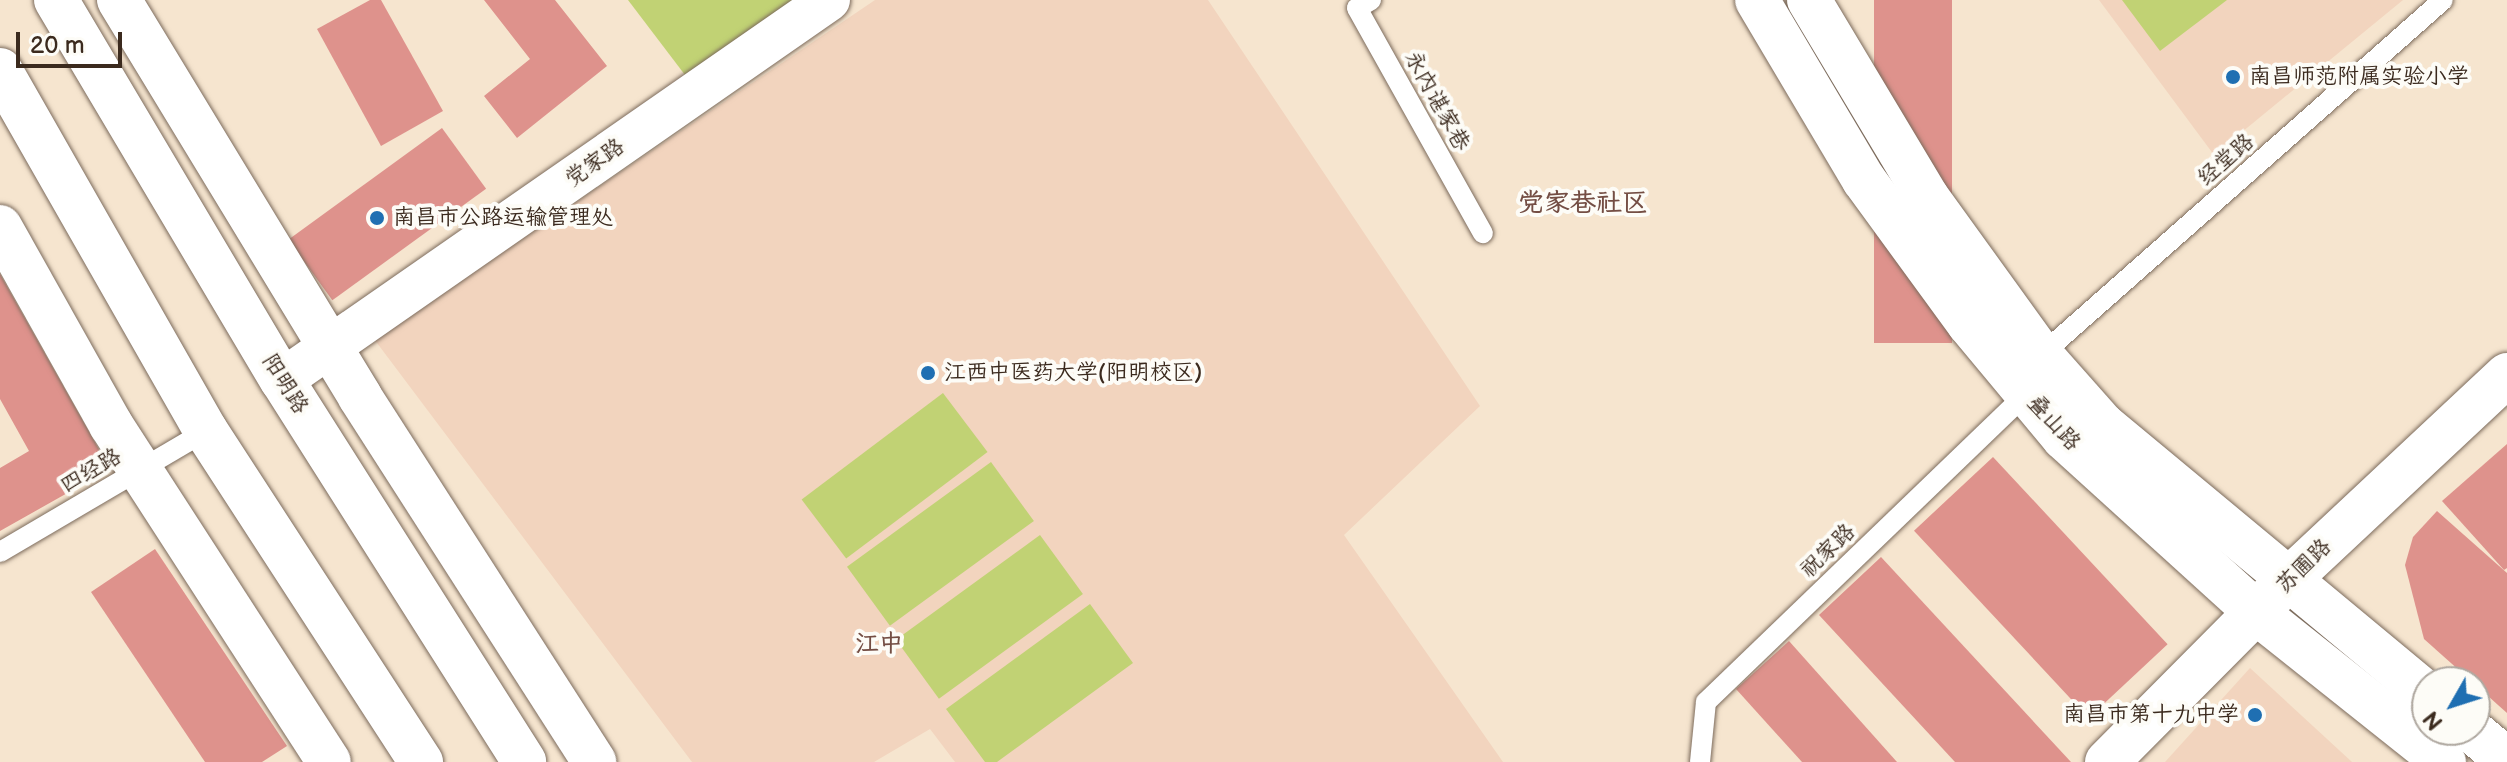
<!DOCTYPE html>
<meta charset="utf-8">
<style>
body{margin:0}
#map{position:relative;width:2507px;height:762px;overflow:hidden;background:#f6e5cf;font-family:"Balsamiq Sans","LXGW WenKai TC",sans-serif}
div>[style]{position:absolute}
.built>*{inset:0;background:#f2d4be}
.green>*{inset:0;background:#c1d274;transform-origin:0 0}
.building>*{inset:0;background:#de928c;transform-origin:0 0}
.roads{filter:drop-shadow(0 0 2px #7c6b5c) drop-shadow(0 0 2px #7c6b5c)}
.service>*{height:20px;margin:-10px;padding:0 10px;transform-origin:10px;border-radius:10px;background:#fff}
.minor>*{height:42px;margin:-21px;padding:0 21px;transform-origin:21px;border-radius:21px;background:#fff}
.secondary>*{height:44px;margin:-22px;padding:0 22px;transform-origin:22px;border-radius:22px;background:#fff}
.primary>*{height:44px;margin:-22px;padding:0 22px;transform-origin:22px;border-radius:22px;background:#fff}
.trunk>*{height:44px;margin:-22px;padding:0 22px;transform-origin:22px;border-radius:22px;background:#fff}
.dots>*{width:22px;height:22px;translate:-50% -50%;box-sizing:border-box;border:4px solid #fdfcf7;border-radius:50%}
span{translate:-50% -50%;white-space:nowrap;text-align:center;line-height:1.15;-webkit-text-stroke:8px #fdfcf7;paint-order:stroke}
.poi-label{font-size:22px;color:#3b2a1e}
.left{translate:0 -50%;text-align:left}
.right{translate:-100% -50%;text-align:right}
.street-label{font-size:22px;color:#3b2a1e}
.neighbourhood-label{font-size:24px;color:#744e44;font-weight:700}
.quarter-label{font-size:26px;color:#744e44;font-weight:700}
.north{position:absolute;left:2411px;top:666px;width:80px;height:80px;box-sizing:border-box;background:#fdfcf7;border:2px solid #afa8a0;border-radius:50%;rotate:231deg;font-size:22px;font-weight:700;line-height:32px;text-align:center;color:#3b2a1e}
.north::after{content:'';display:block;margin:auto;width:28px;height:36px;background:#1f6fb2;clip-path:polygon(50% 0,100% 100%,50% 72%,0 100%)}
.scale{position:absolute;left:16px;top:32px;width:106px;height:36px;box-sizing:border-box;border:4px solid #3b2a1e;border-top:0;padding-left:10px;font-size:24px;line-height:28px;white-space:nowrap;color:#3b2a1e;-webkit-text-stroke:6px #fdfcf7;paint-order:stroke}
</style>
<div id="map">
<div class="built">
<div style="clip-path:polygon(875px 0,1208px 0,1480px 406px,1344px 535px,1503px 762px,955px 762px,930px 729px,874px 762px,692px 762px,374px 339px)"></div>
<div style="clip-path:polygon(2099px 0,2403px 0,2214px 155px)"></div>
<div style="clip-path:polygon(2250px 668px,2352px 762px,2165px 762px)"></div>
</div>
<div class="green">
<div style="clip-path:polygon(628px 0,794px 0,685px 75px)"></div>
<div style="clip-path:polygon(2122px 0,2227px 0,2160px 51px)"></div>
<div style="left:943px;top:393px;width:74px;height:177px;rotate:53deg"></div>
<div style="left:991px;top:462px;width:73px;height:178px;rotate:54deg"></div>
<div style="left:1040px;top:535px;width:73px;height:178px;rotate:54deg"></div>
<div style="clip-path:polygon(1090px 604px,1133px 663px,997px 762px,985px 762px,946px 709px)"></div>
</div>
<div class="building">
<div style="clip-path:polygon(370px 0,381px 0,443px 111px,381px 146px,317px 29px)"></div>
<div style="clip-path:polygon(484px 0,555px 0,607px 66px,517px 138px,484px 96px,530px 59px)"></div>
<div style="left:1874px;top:0;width:78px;height:343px"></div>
<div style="left:442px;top:128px;width:75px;height:190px;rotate:54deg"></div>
<div style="clip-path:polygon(0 274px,110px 469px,0 531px,0 468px,29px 451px,0 399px)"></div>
<div style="clip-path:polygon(2507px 444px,2507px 568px,2504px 570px,2442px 501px)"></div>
<div style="left:1993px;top:457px;width:256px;height:108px;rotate:47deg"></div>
<div style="clip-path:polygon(2437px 511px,2507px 573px,2507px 713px,2424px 639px,2405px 565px,2413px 537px)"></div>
<div style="clip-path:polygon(155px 549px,287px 746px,262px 762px,205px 762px,91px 592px)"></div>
<div style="clip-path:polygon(1881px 557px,2071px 762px,1955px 762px,1819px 615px)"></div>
<div style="clip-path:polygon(1789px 641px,1897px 762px,1802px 762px,1736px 689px)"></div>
</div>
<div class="roads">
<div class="service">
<div style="left:1371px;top:0;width:16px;rotate:150deg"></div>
<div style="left:1357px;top:8px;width:258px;rotate:60.8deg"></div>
<div style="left:2041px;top:355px;width:536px;rotate:-41.45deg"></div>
<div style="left:0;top:552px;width:239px;rotate:-30.4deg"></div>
<div style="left:1700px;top:762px;width:60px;rotate:-84.3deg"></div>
<div style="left:1706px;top:702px;width:446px;rotate:-43.9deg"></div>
</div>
<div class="minor">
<div style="left:282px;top:380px;width:666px;rotate:-34.79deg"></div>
</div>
<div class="secondary">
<div style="left:1757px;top:0;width:209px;rotate:59.3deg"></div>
<div style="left:1864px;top:180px;width:178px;rotate:53.9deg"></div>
<div style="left:1969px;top:324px;width:148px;rotate:50.2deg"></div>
<div style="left:2064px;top:438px;width:261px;rotate:42.2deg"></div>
<div style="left:2257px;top:613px;width:239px;rotate:38.5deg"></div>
<div style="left:1809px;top:0;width:230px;rotate:59.1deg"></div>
<div style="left:1927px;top:197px;width:195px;rotate:54.2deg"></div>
<div style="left:2041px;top:355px;width:94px;rotate:48.5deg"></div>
<div style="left:2103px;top:425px;width:421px;rotate:39.7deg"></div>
<div style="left:2471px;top:730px;width:47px;rotate:39.8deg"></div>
<div style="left:2107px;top:762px;width:257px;rotate:-45.2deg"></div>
<div style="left:2288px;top:580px;width:300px;rotate:-43.1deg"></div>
</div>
<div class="primary">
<div style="left:119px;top:0;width:464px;rotate:58.7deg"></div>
<div style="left:360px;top:397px;width:434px;rotate:57.3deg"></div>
<div style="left:0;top:227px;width:227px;rotate:60.7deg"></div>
<div style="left:111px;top:425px;width:401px;rotate:57.1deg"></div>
</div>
<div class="trunk">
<div style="left:56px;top:0;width:442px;rotate:59.3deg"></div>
<div style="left:282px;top:380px;width:452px;rotate:57.6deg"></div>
<div style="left:0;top:70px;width:416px;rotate:60.3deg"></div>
<div style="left:206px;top:431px;width:395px;rotate:57deg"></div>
</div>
</div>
<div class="dots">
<div style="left:2233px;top:77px;background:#1f6fb2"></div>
<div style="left:377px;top:218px;background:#1f6fb2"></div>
<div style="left:928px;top:373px;background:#1f6fb2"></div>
<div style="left:2255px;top:715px;background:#1f6fb2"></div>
</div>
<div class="poi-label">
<span class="left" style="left:2249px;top:77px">南昌师范附属实验小学</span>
<span class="left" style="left:393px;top:218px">南昌市公路运输管理处</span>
<span class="left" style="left:944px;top:373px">江西中医药大学(阳明校区)</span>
<span class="right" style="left:2239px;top:715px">南昌市第十九中学</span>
</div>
<div class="street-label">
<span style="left:1437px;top:101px;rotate:61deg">永内谌家巷</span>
<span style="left:2226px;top:160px;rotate:-41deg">经堂路</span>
<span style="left:595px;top:163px;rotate:-35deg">党家路</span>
<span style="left:285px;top:384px;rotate:58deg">阳明路</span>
<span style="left:2054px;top:423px;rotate:48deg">叠山路</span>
<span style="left:91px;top:471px;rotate:-30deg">四经路</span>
<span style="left:1828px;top:551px;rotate:-44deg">祝家路</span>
<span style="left:2304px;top:566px;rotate:-44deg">苏圃路</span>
</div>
<div class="neighbourhood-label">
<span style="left:879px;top:644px">江中</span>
</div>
<div class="quarter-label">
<span style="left:1583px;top:204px">党家巷社区</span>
</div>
<div class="north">N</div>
<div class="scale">20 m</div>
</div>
